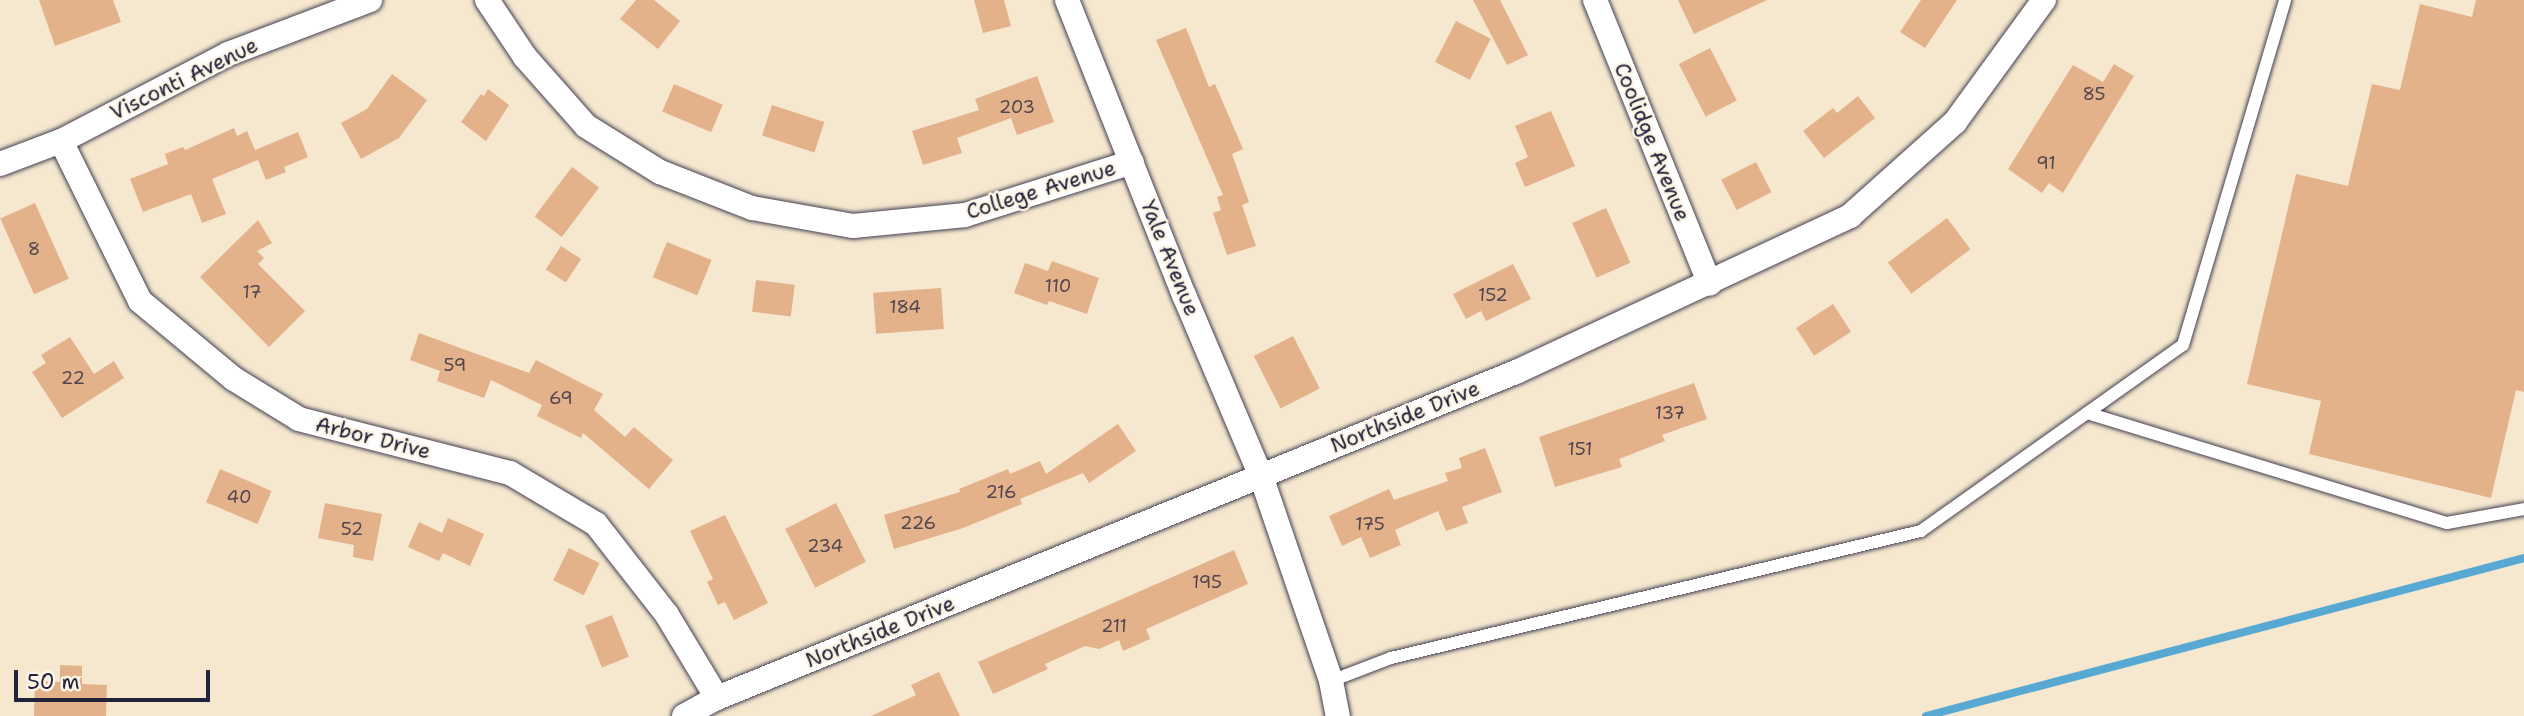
<!DOCTYPE html>
<style>
body{margin:0}
#map{position:relative;width:2524px;height:716px;overflow:hidden;background:#f6e7cf;font-family:"Shantell Sans",sans-serif}
div>[style]{position:absolute}
.stream>*{height:8px;margin:-4px;padding:0 4px;transform-origin:4px;border-radius:4px;background:#57a8d2}
.building>*{inset:0;background:#e3b28b;transform-origin:0 0}
.roads{filter:drop-shadow(0 0 2px #424051) drop-shadow(0 0 2px #424051)}
.lane>*{height:12px;margin:-6px;padding:0 6px;transform-origin:6px;border-radius:6px;background:#fff}
.street>*{height:24px;margin:-12px;padding:0 12px;transform-origin:12px;border-radius:12px;background:#fff}
span{translate:-50% -50%;white-space:nowrap;text-align:center;line-height:1.15;-webkit-text-stroke:5px #fcf5e5;paint-order:stroke}
.number-label{font-size:18px;color:#52464f}
.number-label span{-webkit-text-stroke-width:0}
.street-label{font-size:21px;color:#22223b}
.scale{position:absolute;left:14px;top:670px;width:196px;height:32px;box-sizing:border-box;border:4px solid #22223b;border-top:0;padding-left:9px;font-size:21px;line-height:24px;white-space:nowrap;color:#22223b;-webkit-text-stroke:5px #fcf5e5;paint-order:stroke}
</style>
<div id="map">
<div class="stream">
<div style="left:1926px;top:716px;width:619px;rotate:-14.8deg"></div>
</div>
<div class="building">
<div style="clip-path:polygon(39px 0,113px 0,121px 22px,55px 46px)"></div>
<div style="clip-path:polygon(636px 0,654px 0,680px 21px,658px 49px,620px 19px)"></div>
<div style="clip-path:polygon(974px 0,1004px 0,1011px 26px,983px 33px)"></div>
<div style="clip-path:polygon(1473px 0,1500px 0,1528px 55px,1507px 65px)"></div>
<div style="clip-path:polygon(1678px 0,1767px 0,1694px 34px)"></div>
<div style="clip-path:polygon(1921px 0,1957px 0,1925px 48px,1900px 32px)"></div>
<div style="clip-path:polygon(2476px 0,2524px 0,2524px 392px,2516px 390px,2491px 498px,2309px 454px,2321px 401px,2247px 384px,2296px 174px,2348px 186px,2372px 84px,2400px 90px,2420px 4px,2472px 17px)"></div>
<div style="left:1456px;top:21px;width:39px;height:46px;rotate:27deg"></div>
<div style="clip-path:polygon(1186px 28px,1209px 87px,1215px 84px,1243px 149px,1232px 154px,1249px 202px,1242px 205px,1256px 246px,1227px 255px,1213px 213px,1221px 210px,1217px 197px,1223px 195px,1156px 40px)"></div>
<div style="left:1710px;top:48px;width:59px;height:35px;rotate:63deg"></div>
<div style="clip-path:polygon(2114px 64px,2134px 76px,2063px 193px,2049px 183px,2042px 193px,2008px 169px,2073px 65px,2103px 82px)"></div>
<div style="clip-path:polygon(392px 74px,427px 100px,399px 138px,361px 159px,341px 123px,367px 109px)"></div>
<div style="clip-path:polygon(1037px 76px,1054px 122px,1017px 135px,1011px 118px,957px 138px,962px 153px,923px 165px,912px 131px,979px 110px,975px 99px)"></div>
<div style="left:674px;top:84px;width:53px;height:30px;rotate:23deg"></div>
<div style="clip-path:polygon(488px 89px,509px 105px,486px 141px,461px 122px,481px 94px,484px 96px)"></div>
<div style="clip-path:polygon(1858px 96px,1875px 118px,1824px 158px,1803px 131px,1833px 108px,1837px 113px)"></div>
<div style="left:772px;top:105px;width:55px;height:32px;rotate:18deg"></div>
<div style="clip-path:polygon(1551px 111px,1575px 166px,1525px 187px,1515px 163px,1528px 157px,1515px 126px)"></div>
<div style="clip-path:polygon(234px 128px,237px 136px,247px 131px,255px 150px,298px 132px,308px 157px,284px 167px,286px 172px,266px 180px,258px 160px,212px 179px,226px 214px,202px 223px,191px 194px,143px 212px,130px 179px,168px 164px,165px 154px,183px 147px,185px 150px)"></div>
<div style="left:1756px;top:162px;width:34px;height:39px;rotate:63deg"></div>
<div style="left:572px;top:167px;width:34px;height:62px;rotate:37deg"></div>
<div style="left:35px;top:203px;width:83px;height:38px;rotate:66deg"></div>
<div style="left:1606px;top:208px;width:60px;height:37px;rotate:66deg"></div>
<div style="left:1947px;top:218px;width:39px;height:74px;rotate:53deg"></div>
<div style="clip-path:polygon(258px 220px,272px 243px,257px 251px,264px 258px,258px 264px,305px 311px,269px 347px,200px 277px)"></div>
<div style="left:667px;top:242px;width:48px;height:38px;rotate:22deg"></div>
<div style="left:561px;top:246px;width:24px;height:28px;rotate:33deg"></div>
<div style="clip-path:polygon(1052px 261px,1099px 278px,1087px 314px,1049px 301px,1047px 305px,1014px 293px,1025px 263px,1048px 271px)"></div>
<div style="clip-path:polygon(1513px 264px,1531px 299px,1486px 321px,1481px 311px,1466px 319px,1453px 294px)"></div>
<div style="left:756px;top:280px;width:39px;height:32px;rotate:7deg"></div>
<div style="left:941px;top:288px;width:41px;height:68px;rotate:86deg"></div>
<div style="left:1833px;top:304px;width:33px;height:44px;rotate:57deg"></div>
<div style="clip-path:polygon(419px 333px,529px 373px,536px 360px,603px 394px,594px 410px,625px 437px,634px 427px,673px 460px,649px 489px,583px 433px,581px 438px,537px 416px,542px 405px,491px 380px,484px 398px,437px 381px,440px 371px,410px 360px)"></div>
<div style="left:1293px;top:336px;width:59px;height:44px;rotate:63deg"></div>
<div style="clip-path:polygon(70px 337px,94px 374px,114px 361px,124px 378px,62px 418px,32px 372px,46px 363px,41px 355px)"></div>
<div style="clip-path:polygon(1694px 383px,1707px 419px,1662px 435px,1665px 441px,1619px 459px,1622px 467px,1555px 487px,1539px 437px)"></div>
<div style="clip-path:polygon(1118px 424px,1136px 451px,1089px 483px,1083px 473px,1020px 499px,1022px 504px,963px 528px,894px 549px,884px 515px,960px 492px,959px 489px,1008px 469px,1010px 474px,1040px 461px,1046px 474px)"></div>
<div style="clip-path:polygon(1485px 448px,1502px 492px,1462px 507px,1468px 523px,1446px 531px,1438px 511px,1395px 530px,1401px 545px,1370px 558px,1361px 537px,1342px 546px,1329px 516px,1389px 489px,1394px 500px,1448px 481px,1445px 473px,1462px 468px,1459px 458px)"></div>
<div style="left:220px;top:469px;width:56px;height:36px;rotate:23deg"></div>
<div style="clip-path:polygon(325px 503px,382px 514px,373px 561px,353px 557px,354px 545px,318px 538px)"></div>
<div style="left:836px;top:503px;width:66px;height:57px;rotate:63deg"></div>
<div style="clip-path:polygon(725px 515px,768px 603px,734px 620px,725px 602px,718px 605px,707px 582px,713px 579px,690px 531px)"></div>
<div style="clip-path:polygon(448px 518px,484px 534px,470px 566px,443px 553px,439px 561px,408px 547px,419px 522px,442px 533px)"></div>
<div style="left:569px;top:548px;width:34px;height:36px;rotate:26deg"></div>
<div style="clip-path:polygon(1234px 550px,1248px 584px,1146px 629px,1150px 639px,1123px 651px,1119px 640px,1099px 649px,1085px 646px,1045px 664px,1048px 669px,993px 694px,978px 662px)"></div>
<div style="left:612px;top:615px;width:45px;height:29px;rotate:68deg"></div>
<div style="clip-path:polygon(60px 665px,82px 666px,82px 684px,107px 685px,106px 716px,34px 716px,35px 681px,60px 682px)"></div>
<div style="clip-path:polygon(939px 672px,960px 716px,871px 716px,916px 695px,911px 685px)"></div>
</div>
<div class="roads">
<div class="lane">
<div style="left:2087px;top:413px;width:376px;rotate:17deg"></div>
<div style="left:2447px;top:523px;width:78px;rotate:-10.3deg"></div>
<div style="left:1331px;top:681px;width:64px;rotate:-21deg"></div>
<div style="left:1391px;top:658px;width:545px;rotate:-13.48deg"></div>
<div style="left:1921px;top:531px;width:321px;rotate:-35.4deg"></div>
<div style="left:2183px;top:345px;width:360px;rotate:-73.5deg"></div>
</div>
<div class="street">
<div style="left:487px;top:0;width:69px;rotate:56.3deg"></div>
<div style="left:525px;top:57px;width:92px;rotate:48.5deg"></div>
<div style="left:586px;top:126px;width:87px;rotate:31.9deg"></div>
<div style="left:660px;top:172px;width:99px;rotate:21.4deg"></div>
<div style="left:752px;top:208px;width:103px;rotate:10.1deg"></div>
<div style="left:853px;top:226px;width:113px;rotate:-5.6deg"></div>
<div style="left:965px;top:215px;width:175px;rotate:-17.6deg"></div>
<div style="left:1067px;top:0;width:317px;rotate:68.4deg"></div>
<div style="left:1184px;top:295px;width:197px;rotate:67deg"></div>
<div style="left:1261px;top:476px;width:217px;rotate:71.1deg"></div>
<div style="left:1331px;top:681px;width:36px;rotate:79deg"></div>
<div style="left:1595px;top:0;width:306px;rotate:68deg"></div>
<div style="left:61px;top:141px;width:178px;rotate:63.7deg"></div>
<div style="left:140px;top:301px;width:122px;rotate:39.7deg"></div>
<div style="left:234px;top:379px;width:76px;rotate:31.6deg"></div>
<div style="left:299px;top:419px;width:218px;rotate:14.4deg"></div>
<div style="left:510px;top:473px;width:100px;rotate:30.7deg"></div>
<div style="left:596px;top:524px;width:115px;rotate:52deg"></div>
<div style="left:667px;top:615px;width:97px;rotate:58.9deg"></div>
<div style="left:0;top:164px;width:65px;rotate:-20.7deg"></div>
<div style="left:61px;top:141px;width:188px;rotate:-27.5deg"></div>
<div style="left:228px;top:54px;width:152px;rotate:-20.8deg"></div>
<div style="left:684px;top:716px;width:38px;rotate:-29deg"></div>
<div style="left:717px;top:698px;width:863px;rotate:-22.2deg"></div>
<div style="left:1516px;top:372px;width:369px;rotate:-25deg"></div>
<div style="left:1850px;top:216px;width:141px;rotate:-41.8deg"></div>
<div style="left:1955px;top:122px;width:151px;rotate:-53.9deg"></div>
</div>
</div>
<div class="number-label">
<span style="left:2094px;top:94px">85</span>
<span style="left:1017px;top:107px">203</span>
<span style="left:2046px;top:163px">91</span>
<span style="left:34px;top:249px">8</span>
<span style="left:1058px;top:286px">110</span>
<span style="left:252px;top:292px">17</span>
<span style="left:1493px;top:295px">152</span>
<span style="left:905px;top:307px">184</span>
<span style="left:455px;top:365px">59</span>
<span style="left:73px;top:378px">22</span>
<span style="left:561px;top:398px">69</span>
<span style="left:1670px;top:413px">137</span>
<span style="left:1580px;top:449px">151</span>
<span style="left:1001px;top:492px">216</span>
<span style="left:239px;top:497px">40</span>
<span style="left:918px;top:523px">226</span>
<span style="left:1370px;top:524px">175</span>
<span style="left:352px;top:529px">52</span>
<span style="left:825px;top:546px">234</span>
<span style="left:1207px;top:582px">195</span>
<span style="left:1114px;top:626px">211</span>
</div>
<div class="street-label">
<span style="left:184px;top:79px;rotate:-26deg">Visconti Avenue</span>
<span style="left:1652px;top:142px;rotate:68deg">Coolidge Avenue</span>
<span style="left:1041px;top:190px;rotate:-17deg">College Avenue</span>
<span style="left:1170px;top:258px;rotate:68deg">Yale Avenue</span>
<span style="left:1405px;top:417px;rotate:-22deg">Northside Drive</span>
<span style="left:373px;top:438px;rotate:14deg">Arbor Drive</span>
<span style="left:880px;top:632px;rotate:-22deg">Northside Drive</span>
</div>
<div class="scale">50 m</div>
</div>
